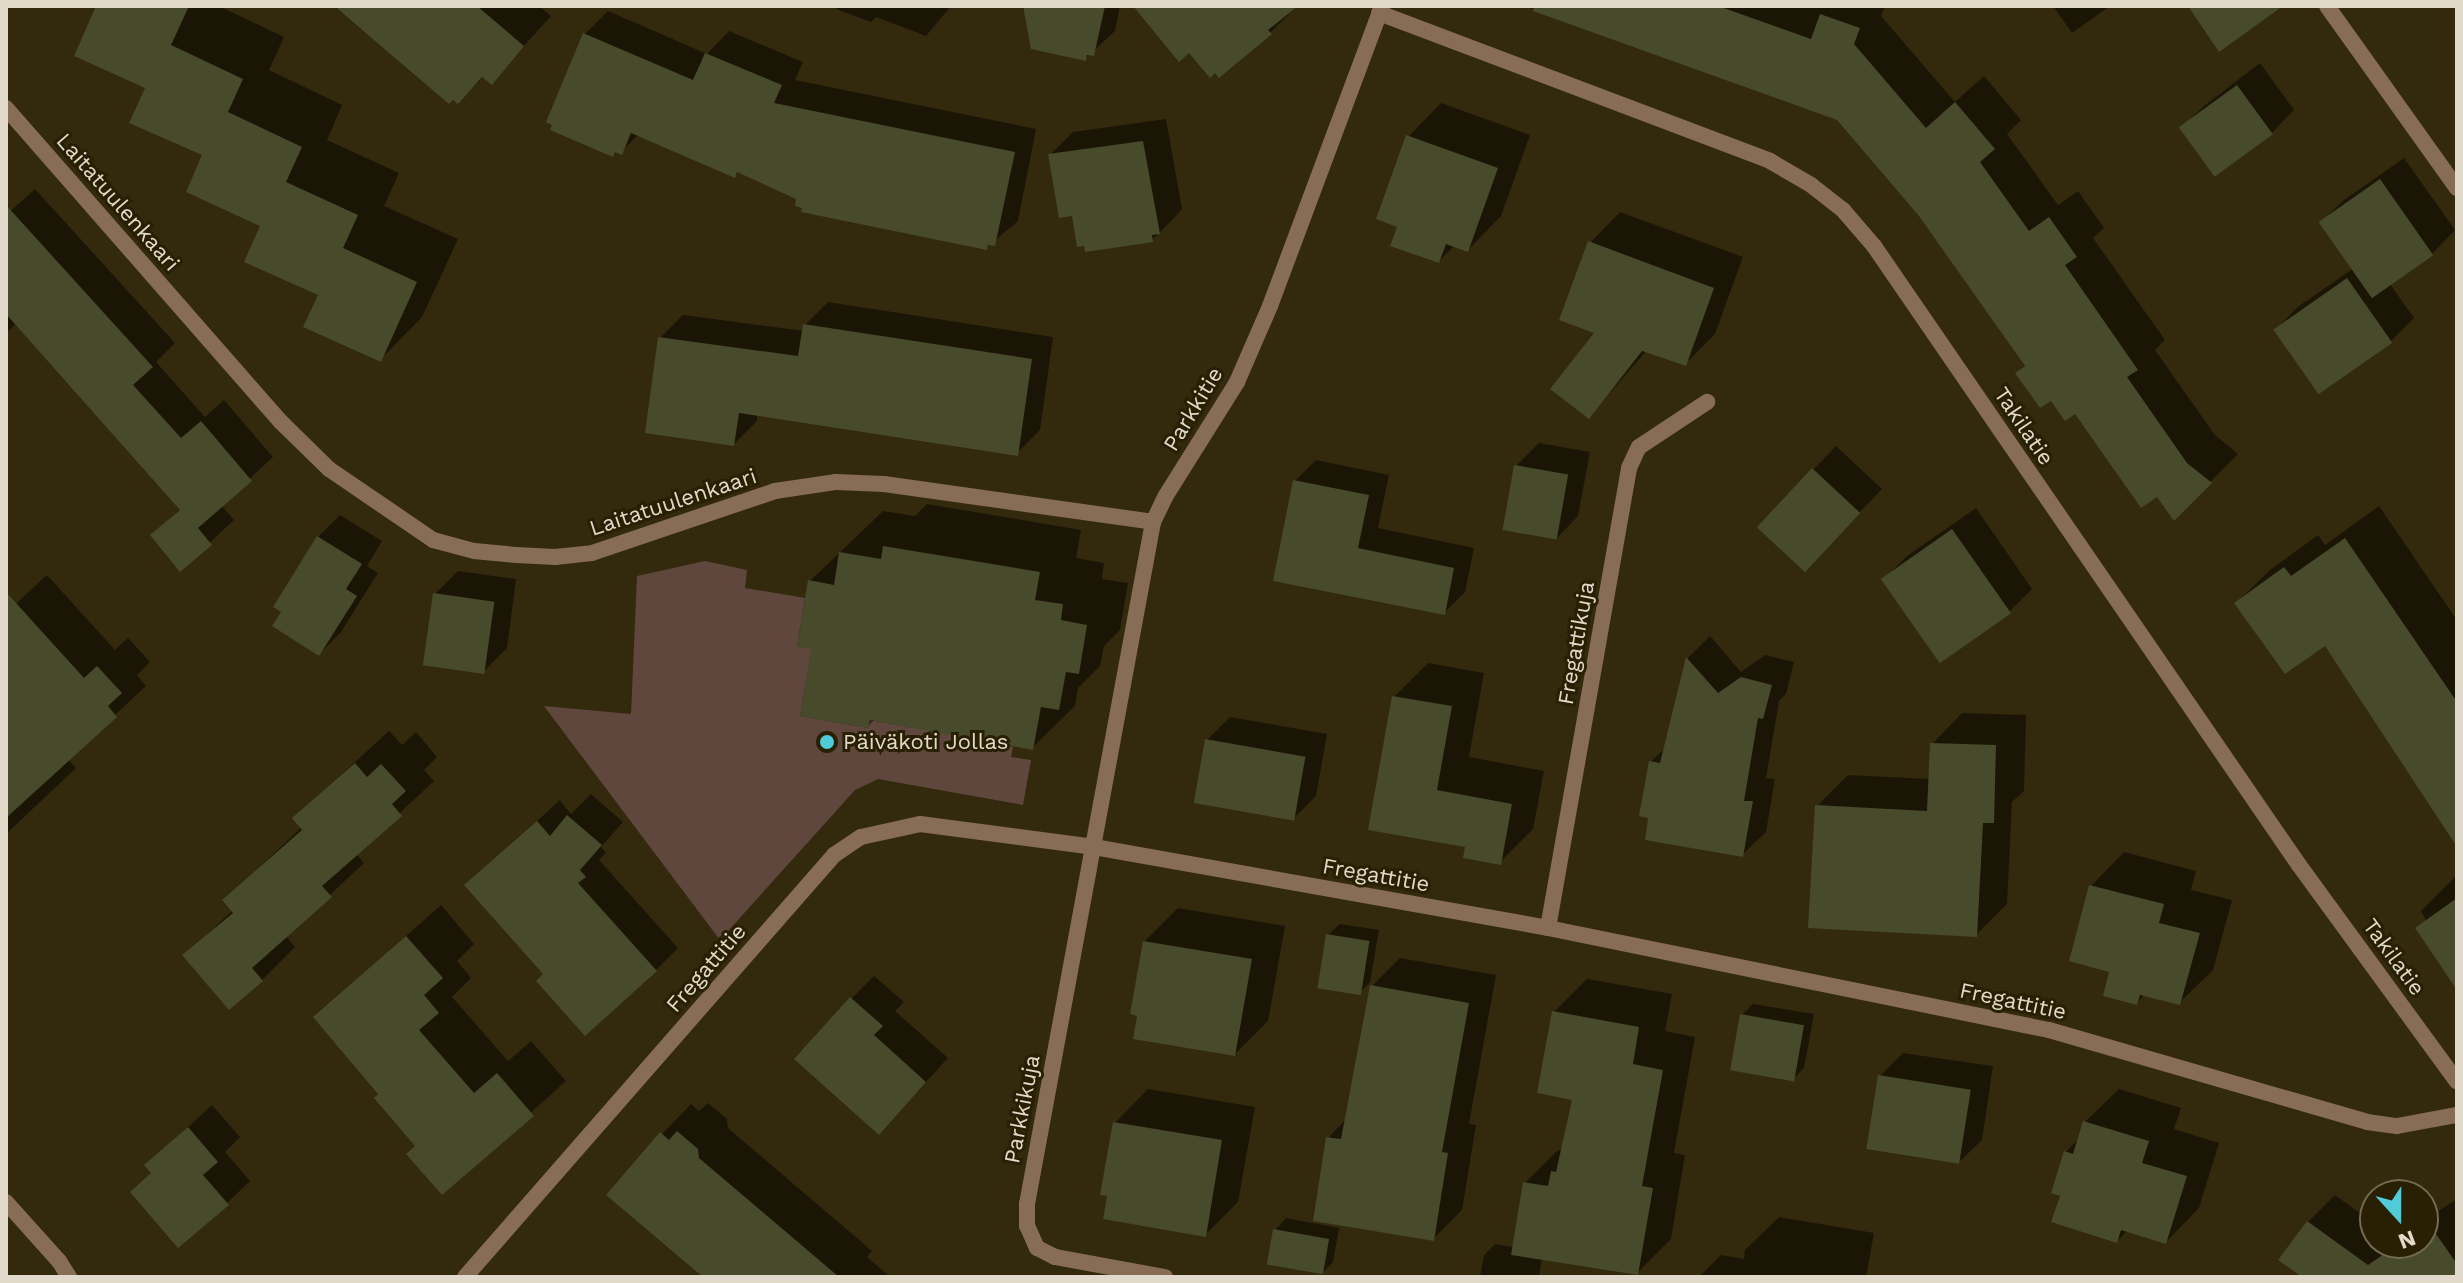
<!DOCTYPE html>
<meta charset="utf-8">
<style>
body{margin:0}
#map{position:relative;width:2463px;height:1283px;overflow:hidden;background:#33290c;font-family:"Work Sans",sans-serif}
div>[style]{position:absolute}
.green>*{inset:0;background:#5f473e}
.shadow>*{inset:0;background:#0007}
.building>*{inset:0;background:#484a2c;transform-origin:0 0}
.minor>*{height:16px;margin:-8px;padding:0 8px;transform-origin:8px;border-radius:8px;background:#876d55}
.tertiary>*{height:16px;margin:-8px;padding:0 8px;transform-origin:8px;border-radius:8px;background:#876d55}
.dots>*{width:22px;height:22px;translate:-50% -50%;box-sizing:border-box;border:4px solid #291f03;border-radius:50%}
span{translate:-50% -50%;white-space:nowrap;text-align:center;line-height:1.15;-webkit-text-stroke:6px #291f03;paint-order:stroke}
.street-label{font-size:22px;color:#e1daca}
.poi-label{font-size:22px;color:#e1daca}
.left{translate:0 -50%;text-align:left}
.frame{position:absolute;inset:0;border:8px solid #e1daca;pointer-events:none}
.north{position:absolute;left:2359px;top:1179px;width:80px;height:80px;box-sizing:border-box;background:#291f03;border:2px solid #736a53;border-radius:50%;rotate:159deg;font-size:22px;font-weight:700;line-height:32px;text-align:center;color:#e1daca}
.north::after{content:'';display:block;margin:auto;width:28px;height:36px;background:#52cbd8;clip-path:polygon(50% 0,100% 100%,50% 72%,0 100%)}
</style>
<div id="map">
<div class="green">
<div style="clip-path:polygon(705px 561px,747px 570px,745px 588px,805px 598px,797px 646px,858px 657px,805px 686px,800px 716px,868px 728px,870px 720px,914px 728px,980px 674px,969px 739px,1013px 747px,1011px 757px,1031px 760px,1023px 805px,878px 779px,855px 790px,720px 940px,544px 706px,631px 714px,637px 576px)"></div>
</div>
<div class="shadow">
<div style="clip-path:polygon(98px 6px,219px 6px,284px 37px,269px 70px,342px 105px,327px 140px,399px 173px,384px 206px,458px 239px,422px 317px,380px 360px,148px 87px)"></div>
<div style="clip-path:polygon(333px 6px,539px 6px,551px 16px,491px 82px,484px 76px,458px 102px,453px 98px,449px 102px)"></div>
<div style="clip-path:polygon(837px 6px,951px 6px,926px 36px,876px 17px,871px 22px,836px 9px)"></div>
<div style="clip-path:polygon(1020px 6px,1120px 6px,1115px 31px,1085px 59px)"></div>
<div style="clip-path:polygon(1147px 6px,1291px 6px,1293px 10px,1270px 33px)"></div>
<div style="clip-path:polygon(1525px 6px,1885px 6px,1881px 16px,1955px 102px,1984px 76px,2021px 120px,2007px 134px,2058px 205px,2078px 191px,2104px 228px,2093px 238px,2165px 340px,2155px 350px,2215px 435px,2238px 454px,2174px 518px,2158px 494px,2076px 411px,2017px 373px,2026px 364px,1920px 215px,1838px 119px)"></div>
<div style="clip-path:polygon(2053px 6px,2110px 6px,2072px 33px)"></div>
<div style="clip-path:polygon(608px 11px,707px 54px,729px 31px,803px 62px,795px 80px,1036px 129px,1018px 221px,986px 248px,799px 197px,739px 171px,734px 176px,639px 134px,621px 152px,616px 151px,612px 155px,585px 34px)"></div>
<div style="clip-path:polygon(2260px 63px,2294px 110px,2272px 133px,2181px 128px,2204px 106px)"></div>
<div style="clip-path:polygon(1441px 103px,1530px 135px,1501px 216px,1468px 250px,1455px 245px,1439px 261px,1400px 226px,1408px 137px)"></div>
<div style="clip-path:polygon(1166px 119px,1182px 209px,1175px 217px,1152px 240px,1074px 214px,1050px 155px,1073px 132px)"></div>
<div style="clip-path:polygon(2404px 158px,2455px 230px,2433px 253px,2390px 284px,2414px 318px,2391px 341px,2320px 391px,2276px 329px,2299px 306px,2354px 268px,2321px 222px,2344px 200px)"></div>
<div style="clip-path:polygon(35px 189px,175px 343px,156px 362px,205px 417px,224px 400px,273px 457px,221px 505px,234px 520px,181px 569px,152px 536px,181px 508px,17px 323px,6px 333px,6px 215px)"></div>
<div style="clip-path:polygon(1620px 212px,1743px 257px,1715px 334px,1685px 364px,1647px 350px,1589px 417px,1598px 332px,1590px 243px)"></div>
<div style="clip-path:polygon(828px 302px,1053px 337px,1040px 430px,1017px 453px,757px 414px,757px 421px,734px 444px,660px 338px,683px 315px,804px 331px,805px 325px)"></div>
<div style="clip-path:polygon(1539px 443px,1590px 452px,1578px 516px,1556px 539px,1516px 466px)"></div>
<div style="clip-path:polygon(1836px 446px,1882px 489px,1826px 547px,1758px 527px)"></div>
<div style="clip-path:polygon(1316px 460px,1389px 475px,1378px 528px,1474px 548px,1465px 592px,1444px 613px,1275px 579px,1295px 481px)"></div>
<div style="clip-path:polygon(927px 504px,1081px 530px,1076px 558px,1104px 563px,1102px 579px,1128px 583px,1120px 630px,1104px 646px,1100px 666px,1078px 688px,1075px 706px,1032px 748px,875px 719px,868px 726px,814px 647px,810px 581px,883px 511px,915px 516px)"></div>
<div style="clip-path:polygon(2379px 506px,2457px 620px,2457px 843px,2326px 643px,2236px 603px,2270px 570px,2318px 535px,2325px 545px)"></div>
<div style="clip-path:polygon(1976px 508px,2032px 589px,2009px 612px,1884px 579px,1907px 556px)"></div>
<div style="clip-path:polygon(340px 515px,382px 541px,367px 566px,378px 573px,341px 632px,319px 654px,318px 537px)"></div>
<div style="clip-path:polygon(458px 571px,516px 579px,507px 648px,484px 671px,435px 594px)"></div>
<div style="clip-path:polygon(47px 575px,115px 650px,128px 638px,150px 662px,137px 675px,146px 686px,68px 759px,76px 768px,6px 834px,6px 613px)"></div>
<div style="clip-path:polygon(1710px 636px,1741px 672px,1765px 655px,1794px 662px,1786px 694px,1779px 701px,1766px 778px,1775px 779px,1766px 832px,1743px 854px,1650px 816px,1651px 762px,1667px 746px,1688px 658px)"></div>
<div style="clip-path:polygon(1428px 663px,1484px 673px,1469px 757px,1544px 771px,1533px 829px,1500px 862px,1467px 845px,1371px 828px,1394px 697px)"></div>
<div style="clip-path:polygon(1962px 713px,2026px 715px,2024px 791px,2012px 802px,2007px 904px,1976px 935px,1817px 806px,1848px 775px,1930px 779px,1932px 744px)"></div>
<div style="clip-path:polygon(1230px 717px,1327px 734px,1316px 796px,1293px 819px,1207px 740px)"></div>
<div style="clip-path:polygon(389px 731px,402px 745px,416px 732px,437px 757px,424px 770px,434px 781px,356px 854px,364px 863px,286px 936px,295px 947px,262px 980px,185px 955px,233px 910px,225px 900px,302px 827px,294px 818px)"></div>
<div style="clip-path:polygon(591px 794px,623px 822px,601px 847px,606px 853px,599px 860px,678px 948px,656px 970px,545px 974px,467px 885px,560px 800px,571px 814px)"></div>
<div style="clip-path:polygon(2124px 852px,2196px 871px,2191px 890px,2232px 900px,2213px 970px,2179px 1003px,2145px 994px,2137px 1003px,2112px 970px,2091px 886px)"></div>
<div style="clip-path:polygon(2457px 875px,2457px 984px,2418px 929px,2426px 920px,2421px 911px)"></div>
<div style="clip-path:polygon(441px 905px,474px 944px,457px 961px,471px 978px,452px 997px,508px 1061px,531px 1041px,566px 1081px,442px 1192px,418px 1146px,381px 1094px,315px 1017px)"></div>
<div style="clip-path:polygon(1178px 908px,1285px 926px,1268px 1021px,1235px 1054px,1144px 942px)"></div>
<div style="clip-path:polygon(1340px 924px,1379px 930px,1370px 982px,1359px 993px,1328px 935px)"></div>
<div style="clip-path:polygon(1400px 958px,1496px 975px,1469px 1124px,1476px 1125px,1462px 1210px,1433px 1239px,1328px 1138px,1347px 1118px,1372px 986px)"></div>
<div style="clip-path:polygon(874px 976px,904px 1002px,895px 1011px,948px 1058px,901px 1109px,851px 999px)"></div>
<div style="clip-path:polygon(1587px 979px,1672px 994px,1665px 1031px,1695px 1037px,1674px 1153px,1685px 1155px,1671px 1239px,1637px 1273px,1542px 1258px,1539px 1277px,1480px 1277px,1484px 1255px,1495px 1244px,1514px 1247px,1525px 1183px,1558px 1150px,1563px 1150px,1574px 1098px,1554px 1012px)"></div>
<div style="clip-path:polygon(1753px 1004px,1814px 1014px,1804px 1068px,1793px 1079px,1742px 1015px)"></div>
<div style="clip-path:polygon(1903px 1053px,1993px 1066px,1982px 1140px,1959px 1162px,1880px 1076px)"></div>
<div style="clip-path:polygon(1148px 1089px,1255px 1107px,1238px 1202px,1205px 1235px,1115px 1123px)"></div>
<div style="clip-path:polygon(2119px 1089px,2181px 1108px,2174px 1129px,2219px 1143px,2199px 1208px,2166px 1242px,2128px 1230px,2117px 1241px,2066px 1152px,2080px 1137px,2085px 1122px)"></div>
<div style="clip-path:polygon(708px 1103px,727px 1119px,728px 1128px,872px 1251px,867px 1257px,890px 1277px,703px 1277px,662px 1134px,691px 1104px,699px 1111px)"></div>
<div style="clip-path:polygon(212px 1105px,240px 1137px,225px 1152px,250px 1181px,227px 1203px,153px 1172px,147px 1165px)"></div>
<div style="clip-path:polygon(2335px 1195px,2375px 1224px,2375px 1243px,2423px 1243px,2423px 1221px,2457px 1199px,2457px 1277px,2305px 1277px,2308px 1222px)"></div>
<div style="clip-path:polygon(1779px 1217px,1874px 1233px,1866px 1277px,1699px 1277px,1721px 1255px,1744px 1259px,1745px 1250px)"></div>
<div style="clip-path:polygon(1286px 1218px,1339px 1228px,1333px 1262px,1322px 1273px,1275px 1230px)"></div>
</div>
<div class="building">
<div style="clip-path:polygon(96px 6px,189px 6px,171px 45px,243px 79px,228px 112px,302px 147px,286px 182px,358px 215px,343px 248px,417px 282px,381px 362px,303px 327px,318px 295px,244px 262px,260px 226px,186px 192px,202px 155px,129px 123px,145px 88px,74px 56px)"></div>
<div style="clip-path:polygon(334px 6px,477px 6px,524px 46px,492px 85px,482px 77px,458px 104px,453px 100px,449px 104px)"></div>
<div style="clip-path:polygon(1023px 6px,1105px 6px,1094px 56px,1087px 55px,1086px 61px,1031px 49px)"></div>
<div style="clip-path:polygon(1133px 6px,1298px 6px,1268px 30px,1272px 34px,1219px 78px,1215px 73px,1210px 78px,1189px 53px,1179px 62px)"></div>
<div style="clip-path:polygon(1534px 6px,1718px 6px,1811px 39px,1820px 14px,1860px 28px,1854px 44px,1926px 128px,1955px 102px,1995px 149px,1980px 162px,2029px 231px,2049px 217px,2077px 257px,2065px 265px,2138px 370px,2127px 377px,2187px 463px,2212px 483px,2174px 521px,2157px 497px,2141px 508px,2075px 414px,2065px 421px,2051px 401px,2040px 408px,2015px 373px,2025px 366px,1919px 216px,1837px 120px,1533px 11px)"></div>
<div style="clip-path:polygon(2188px 6px,2283px 6px,2219px 52px)"></div>
<div style="clip-path:polygon(583px 33px,693px 80px,705px 53px,782px 85px,774px 103px,1015px 152px,995px 246px,988px 245px,987px 250px,801px 212px,802px 208px,795px 206px,796px 199px,737px 172px,735px 178px,631px 133px,622px 155px,615px 152px,613px 157px,550px 130px,552px 125px,546px 122px)"></div>
<div style="left:2237px;top:85px;width:61px;height:72px;rotate:54deg"></div>
<div style="clip-path:polygon(1406px 135px,1498px 168px,1468px 252px,1446px 244px,1439px 263px,1390px 246px,1397px 227px,1376px 219px)"></div>
<div style="clip-path:polygon(1143px 141px,1160px 234px,1152px 235px,1153px 242px,1120px 247px,1085px 252px,1084px 246px,1077px 247px,1072px 216px,1059px 218px,1048px 154px)"></div>
<div style="left:2380px;top:179px;width:93px;height:75px;rotate:55deg"></div>
<div style="clip-path:polygon(6px 205px,153px 367px,133px 385px,181px 438px,201px 421px,252px 481px,198px 528px,212px 545px,180px 572px,150px 535px,180px 510px,6px 314px)"></div>
<div style="clip-path:polygon(1588px 241px,1714px 288px,1686px 366px,1642px 351px,1589px 419px,1550px 389px,1594px 333px,1559px 320px)"></div>
<div style="left:2347px;top:278px;width:79px;height:90px;rotate:55deg"></div>
<div style="clip-path:polygon(803px 324px,1032px 359px,1018px 456px,739px 413px,734px 446px,645px 433px,658px 337px,798px 356px)"></div>
<div style="left:1514px;top:465px;width:55px;height:66px;rotate:10deg"></div>
<div style="left:1812px;top:468px;width:66px;height:81px;rotate:43deg"></div>
<div style="clip-path:polygon(1293px 480px,1369px 495px,1358px 548px,1454px 568px,1445px 615px,1273px 581px)"></div>
<div style="left:1952px;top:529px;width:103px;height:87px;rotate:55deg"></div>
<div style="clip-path:polygon(317px 536px,362px 564px,346px 589px,357px 596px,319px 656px,272px 626px,281px 612px,273px 607px)"></div>
<div style="clip-path:polygon(2345px 538px,2457px 702px,2457px 847px,2325px 646px,2285px 674px,2234px 603px,2284px 567px,2291px 576px)"></div>
<div style="clip-path:polygon(883px 546px,1040px 572px,1035px 600px,1063px 604px,1061px 620px,1087px 625px,1079px 674px,1066px 672px,1059px 710px,1041px 707px,1033px 750px,870px 720px,868px 728px,800px 716px,811px 649px,797px 646px,808px 580px,834px 585px,839px 552px,881px 559px)"></div>
<div style="clip-path:polygon(6px 592px,84px 678px,97px 666px,122px 693px,108px 706px,117px 717px,6px 818px)"></div>
<div style="left:433px;top:593px;width:62px;height:73px;rotate:8deg"></div>
<div style="clip-path:polygon(1686px 657px,1718px 693px,1741px 677px,1772px 685px,1763px 719px,1758px 718px,1744px 801px,1753px 801px,1743px 857px,1645px 840px,1648px 818px,1639px 816px,1649px 761px,1660px 763px)"></div>
<div style="clip-path:polygon(1392px 696px,1452px 706px,1437px 790px,1512px 804px,1501px 865px,1463px 858px,1465px 847px,1368px 830px)"></div>
<div style="left:1205px;top:739px;width:102px;height:65px;rotate:10deg"></div>
<div style="clip-path:polygon(1930px 743px,1996px 745px,1994px 823px,1983px 823px,1977px 937px,1808px 928px,1815px 805px,1927px 811px)"></div>
<div style="clip-path:polygon(355px 763px,367px 777px,381px 764px,406px 791px,392px 804px,402px 816px,322px 886px,332px 897px,252px 968px,263px 981px,229px 1010px,182px 955px,233px 913px,222px 900px,302px 830px,292px 818px)"></div>
<div style="clip-path:polygon(567px 815px,602px 845px,580px 870px,586px 877px,578px 883px,657px 971px,585px 1036px,536px 981px,543px 974px,464px 885px,537px 821px,550px 836px)"></div>
<div style="clip-path:polygon(2089px 885px,2164px 904px,2159px 923px,2200px 933px,2180px 1005px,2140px 995px,2137px 1005px,2103px 996px,2109px 972px,2069px 961px)"></div>
<div style="clip-path:polygon(2457px 898px,2457px 990px,2415px 928px)"></div>
<div style="left:1326px;top:934px;width:44px;height:55px;rotate:9deg"></div>
<div style="clip-path:polygon(406px 936px,443px 978px,424px 995px,439px 1013px,419px 1030px,474px 1093px,497px 1073px,534px 1116px,442px 1195px,406px 1154px,415px 1146px,374px 1098px,378px 1094px,313px 1017px)"></div>
<div style="clip-path:polygon(1143px 941px,1252px 959px,1235px 1056px,1133px 1039px,1137px 1016px,1130px 1014px)"></div>
<div style="clip-path:polygon(1370px 985px,1469px 1003px,1442px 1152px,1448px 1153px,1434px 1241px,1313px 1221px,1326px 1137px,1341px 1139px)"></div>
<div style="clip-path:polygon(850px 997px,883px 1026px,874px 1035px,926px 1082px,879px 1135px,794px 1059px)"></div>
<div style="clip-path:polygon(1552px 1011px,1639px 1027px,1633px 1064px,1663px 1070px,1642px 1186px,1653px 1188px,1638px 1275px,1511px 1255px,1523px 1182px,1548px 1186px,1551px 1171px,1556px 1172px,1572px 1100px,1537px 1093px)"></div>
<div style="left:1740px;top:1014px;width:65px;height:57px;rotate:10deg"></div>
<div style="left:1878px;top:1075px;width:94px;height:75px;rotate:9deg"></div>
<div style="clip-path:polygon(2083px 1121px,2149px 1141px,2142px 1163px,2187px 1176px,2166px 1244px,2121px 1230px,2117px 1243px,2051px 1222px,2060px 1196px,2051px 1193px,2064px 1151px,2073px 1154px)"></div>
<div style="clip-path:polygon(1113px 1122px,1222px 1140px,1206px 1237px,1103px 1219px,1107px 1196px,1100px 1195px)"></div>
<div style="clip-path:polygon(188px 1127px,218px 1162px,203px 1175px,229px 1205px,178px 1248px,130px 1192px,151px 1173px,144px 1165px)"></div>
<div style="clip-path:polygon(677px 1131px,698px 1149px,699px 1158px,839px 1277px,703px 1277px,606px 1195px,660px 1132px,669px 1140px)"></div>
<div style="clip-path:polygon(2307px 1221px,2368px 1265px,2400px 1243px,2423px 1243px,2423px 1228px,2429px 1224px,2457px 1264px,2457px 1277px,2302px 1277px,2278px 1260px)"></div>
<div style="left:1273px;top:1229px;width:57px;height:36px;rotate:10deg"></div>
</div>
<div class="minor">
<div style="left:2327px;top:6px;width:224px;rotate:54.5deg"></div>
<div style="left:6px;top:108px;width:417px;rotate:48.8deg"></div>
<div style="left:281px;top:422px;width:67px;rotate:44.4deg"></div>
<div style="left:329px;top:469px;width:126px;rotate:34.3deg"></div>
<div style="left:433px;top:540px;width:42px;rotate:15deg"></div>
<div style="left:474px;top:551px;width:42px;rotate:5.4deg"></div>
<div style="left:516px;top:555px;width:39px;rotate:3deg"></div>
<div style="left:555px;top:557px;width:37px;rotate:-6deg"></div>
<div style="left:592px;top:553px;width:193px;rotate:-18.7deg"></div>
<div style="left:775px;top:491px;width:62px;rotate:-8.4deg"></div>
<div style="left:836px;top:482px;width:48px;rotate:2.4deg"></div>
<div style="left:884px;top:484px;width:272px;rotate:8deg"></div>
<div style="left:1548px;top:928px;width:467px;rotate:-80deg"></div>
<div style="left:1629px;top:468px;width:23px;rotate:-65deg"></div>
<div style="left:1639px;top:447px;width:82px;rotate:-33.5deg"></div>
<div style="left:6px;top:1202px;width:79px;rotate:48.1deg"></div>
<div style="left:59px;top:1261px;width:19px;rotate:58deg"></div>
<div style="left:465px;top:1277px;width:561px;rotate:-48.83deg"></div>
<div style="left:834px;top:855px;width:32px;rotate:-34deg"></div>
<div style="left:861px;top:837px;width:60px;rotate:-12.4deg"></div>
<div style="left:920px;top:824px;width:176px;rotate:7.5deg"></div>
<div style="left:1094px;top:847px;width:461px;rotate:10.1deg"></div>
<div style="left:1548px;top:928px;width:511px;rotate:11.51deg"></div>
<div style="left:2049px;top:1030px;width:331px;rotate:16.1deg"></div>
<div style="left:2367px;top:1122px;width:30px;rotate:8deg"></div>
<div style="left:2397px;top:1126px;width:61px;rotate:-10.4deg"></div>
<div style="left:1165px;top:1277px;width:112px;rotate:-169.7deg"></div>
<div style="left:1055px;top:1257px;width:20px;rotate:-153deg"></div>
<div style="left:1037px;top:1248px;width:24px;rotate:-114deg"></div>
<div style="left:1027px;top:1226px;width:22px;rotate:-90deg"></div>
<div style="left:1027px;top:1204px;width:694px;rotate:-79.53deg"></div>
<div style="left:1153px;top:522px;width:28px;rotate:-64deg"></div>
<div style="left:1165px;top:497px;width:136px;rotate:-57.9deg"></div>
<div style="left:1237px;top:382px;width:83px;rotate:-66.5deg"></div>
<div style="left:1270px;top:306px;width:320px;rotate:-69.5deg"></div>
</div>
<div class="tertiary">
<div style="left:1379px;top:13px;width:418px;rotate:20.7deg"></div>
<div style="left:1770px;top:161px;width:48px;rotate:30.3deg"></div>
<div style="left:1811px;top:185px;width:41px;rotate:38deg"></div>
<div style="left:1843px;top:210px;width:48px;rotate:49.3deg"></div>
<div style="left:1874px;top:246px;width:751px;rotate:55.53deg"></div>
<div style="left:2299px;top:865px;width:268px;rotate:53.9deg"></div>
</div>
<div class="dots">
<div style="left:827px;top:742px;background:#52cbd8"></div>
</div>
<div class="street-label">
<span style="left:118px;top:202px;rotate:49deg">Laitatuulenkaari</span>
<span style="left:1193px;top:409px;rotate:-59deg">Parkkitie</span>
<span style="left:2024px;top:426px;rotate:56deg">Takilatie</span>
<span style="left:673px;top:502px;rotate:-18deg">Laitatuulenkaari</span>
<span style="left:1576px;top:643px;rotate:-80deg">Fregattikuja</span>
<span style="left:1376px;top:875px;rotate:10deg">Fregattitie</span>
<span style="left:2394px;top:957px;rotate:54deg">Takilatie</span>
<span style="left:706px;top:968px;rotate:-49deg">Fregattitie</span>
<span style="left:2013px;top:1001px;rotate:12deg">Fregattitie</span>
<span style="left:1022px;top:1109px;rotate:-79deg">Parkkikuja</span>
</div>
<div class="poi-label">
<span class="left" style="left:843px;top:742px">Päiväkoti Jollas</span>
</div>
<div class="frame"></div>
<div class="north">N</div>
</div>
